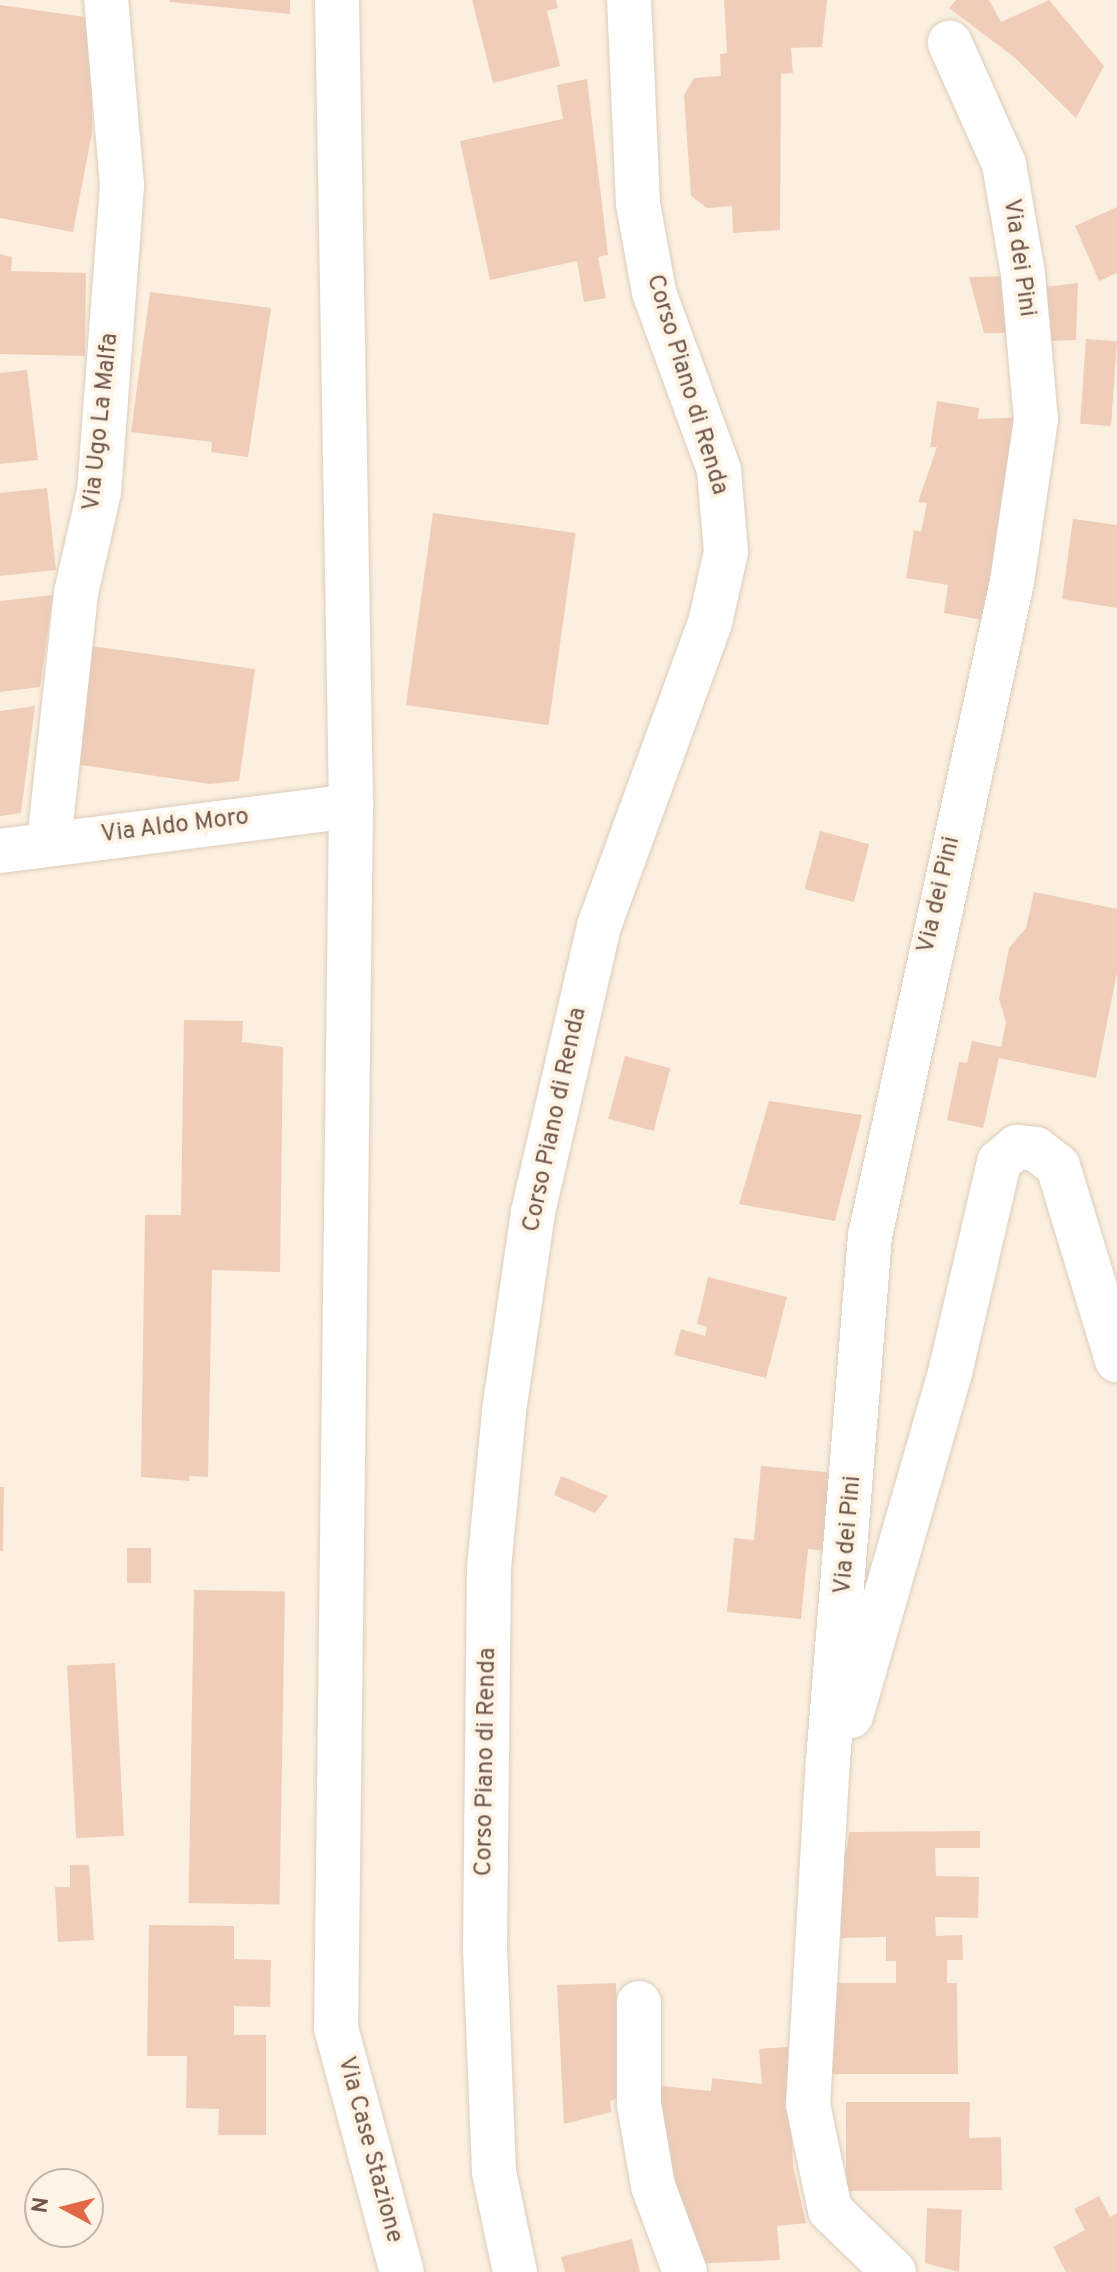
<!DOCTYPE html>
<style>
body{margin:0}
#map{position:relative;width:1117px;height:2272px;overflow:hidden;background:#fbf0df;font-family:Overpass,sans-serif}
div>[style]{position:absolute}
.building>*{inset:0;background:#efcdb8;transform-origin:0 0}
.roads{filter:drop-shadow(0 0 2px #deccbc) drop-shadow(0 0 2px #deccbc)}
.street>*{height:44px;margin:-22px;padding:0 22px;transform-origin:22px;border-radius:22px;background:#fff}
.secondary>*{height:44px;margin:-22px;padding:0 22px;transform-origin:22px;border-radius:22px;background:#fff}
span{translate:-50% -50%;white-space:nowrap;text-align:center;line-height:1.15;-webkit-text-stroke:8px #fef4e5;paint-order:stroke}
.street-label{font-size:24px;color:#705648}
.north{position:absolute;left:24px;top:2168px;width:80px;height:80px;box-sizing:border-box;background:#fef4e5;border:2px solid #c5b5a6;border-radius:50%;rotate:277deg;font-size:22px;font-weight:700;line-height:32px;text-align:center;color:#705648}
.north::after{content:'';display:block;margin:auto;width:28px;height:36px;background:#e26747;clip-path:polygon(50% 0,100% 100%,50% 72%,0 100%)}
</style>
<div id="map">
<div class="building">
<div style="clip-path:polygon(290px 0,290px 14px,170px 2px,170px 0)"></div>
<div style="clip-path:polygon(472px 0,556px 0,558px 8px,547px 11px,560px 66px,493px 83px)"></div>
<div style="clip-path:polygon(724px 0,827px 0,822px 47px,791px 48px,793px 73px,781px 74px,780px 230px,733px 233px,732px 206px,707px 208px,691px 196px,684px 95px,694px 78px,721px 76px,720px 54px,727px 53px)"></div>
<div style="clip-path:polygon(956px 0,989px 0,1001px 22px,1049px 0,1104px 66px,1076px 118px,1014px 57px,949px 8px)"></div>
<div style="clip-path:polygon(0 5px,92px 18px,92px 133px,73px 232px,0 218px)"></div>
<div style="clip-path:polygon(587px 79px,608px 255px,598px 257px,606px 298px,584px 302px,577px 261px,490px 280px,460px 141px,563px 119px,557px 85px)"></div>
<div style="clip-path:polygon(1117px 207px,1117px 273px,1099px 281px,1075px 226px)"></div>
<div style="clip-path:polygon(0 254px,12px 257px,11px 271px,86px 273px,85px 356px,0 354px)"></div>
<div style="clip-path:polygon(1011px 276px,1019px 333px,984px 333px,969px 277px)"></div>
<div style="clip-path:polygon(1078px 283px,1076px 340px,1052px 341px,1045px 287px)"></div>
<div style="clip-path:polygon(150px 292px,271px 308px,248px 457px,211px 452px,212px 442px,131px 432px)"></div>
<div style="left:1086px;top:339px;width:31px;height:85px;rotate:4deg"></div>
<div style="clip-path:polygon(27px 370px,38px 460px,0 464px,0 373px)"></div>
<div style="clip-path:polygon(937px 401px,979px 408px,978px 419px,1022px 417px,988px 621px,944px 613px,948px 585px,906px 578px,914px 530px,921px 532px,927px 503px,918px 502px,937px 447px,930px 447px)"></div>
<div style="clip-path:polygon(47px 488px,56px 570px,0 576px,0 493px)"></div>
<div style="left:433px;top:513px;width:144px;height:194px;rotate:8deg"></div>
<div style="clip-path:polygon(1073px 519px,1117px 525px,1117px 608px,1062px 599px)"></div>
<div style="clip-path:polygon(53px 595px,40px 687px,0 692px,0 601px)"></div>
<div style="clip-path:polygon(92px 646px,255px 669px,239px 781px,210px 784px,74px 764px)"></div>
<div style="clip-path:polygon(35px 706px,21px 813px,0 816px,0 711px)"></div>
<div style="left:820px;top:831px;width:51px;height:60px;rotate:15deg"></div>
<div style="clip-path:polygon(1034px 892px,1117px 909px,1117px 972px,1096px 1078px,999px 1058px,983px 1128px,947px 1120px,959px 1062px,967px 1063px,972px 1041px,1001px 1047px,1006px 1022px,999px 999px,1009px 948px,1026px 928px)"></div>
<div style="clip-path:polygon(184px 1020px,243px 1021px,242px 1042px,283px 1047px,280px 1272px,212px 1270px,208px 1477px,189px 1476px,190px 1481px,141px 1477px,145px 1215px,181px 1215px)"></div>
<div style="left:625px;top:1056px;width:47px;height:65px;rotate:15deg"></div>
<div style="clip-path:polygon(769px 1101px,862px 1115px,835px 1221px,739px 1204px)"></div>
<div style="clip-path:polygon(708px 1277px,787px 1297px,766px 1378px,674px 1355px,681px 1329px,705px 1336px,707px 1327px,697px 1324px)"></div>
<div style="clip-path:polygon(761px 1466px,835px 1473px,827px 1551px,808px 1549px,801px 1619px,727px 1612px,734px 1538px,754px 1540px)"></div>
<div style="clip-path:polygon(561px 1476px,608px 1496px,595px 1513px,554px 1495px)"></div>
<div style="clip-path:polygon(0 1487px,4px 1487px,3px 1551px,0 1551px)"></div>
<div style="left:127px;top:1548px;width:24px;height:35px"></div>
<div style="left:194px;top:1590px;width:91px;height:313px;rotate:1deg"></div>
<div style="left:115px;top:1663px;width:173px;height:48px;rotate:87deg"></div>
<div style="clip-path:polygon(980px 1831px,980px 1848px,935px 1848px,936px 1876px,979px 1877px,978px 1918px,935px 1917px,936px 1936px,962px 1935px,963px 1960px,947px 1960px,947px 1983px,957px 1983px,958px 2074px,828px 2074px,828px 1983px,896px 1983px,896px 1961px,886px 1961px,886px 1937px,841px 1938px,840px 1849px,847px 1849px,849px 1832px)"></div>
<div style="clip-path:polygon(70px 1865px,89px 1865px,94px 1940px,58px 1942px,55px 1887px,70px 1887px)"></div>
<div style="clip-path:polygon(149px 1925px,234px 1926px,234px 1959px,271px 1960px,270px 2007px,234px 2006px,234px 2035px,266px 2035px,266px 2135px,218px 2135px,219px 2109px,186px 2108px,187px 2056px,147px 2056px)"></div>
<div style="clip-path:polygon(616px 1983px,620px 2098px,610px 2101px,611px 2112px,564px 2124px,557px 1985px)"></div>
<div style="clip-path:polygon(788px 2047px,793px 2166px,806px 2223px,777px 2226px,780px 2260px,689px 2264px,652px 2085px,711px 2091px,712px 2078px,762px 2084px,759px 2049px)"></div>
<div style="clip-path:polygon(846px 2102px,970px 2102px,969px 2138px,1001px 2137px,1002px 2190px,846px 2191px)"></div>
<div style="clip-path:polygon(1099px 2196px,1110px 2217px,1117px 2213px,1117px 2272px,1066px 2272px,1053px 2247px,1085px 2230px,1074px 2209px)"></div>
<div style="clip-path:polygon(927px 2208px,962px 2210px,959px 2272px,925px 2263px)"></div>
<div style="clip-path:polygon(632px 2239px,640px 2272px,565px 2272px,561px 2257px)"></div>
</div>
<div class="roads">
<div class="street">
<div style="left:337px;top:0;width:806px;rotate:89deg"></div>
<div style="left:351px;top:806px;width:1222px;rotate:90.7deg"></div>
<div style="left:336px;top:2028px;width:253px;rotate:74.9deg"></div>
<div style="left:49px;top:842px;width:250px;rotate:-83.8deg"></div>
<div style="left:76px;top:593px;width:104px;rotate:-77.2deg"></div>
<div style="left:99px;top:492px;width:308px;rotate:-85.7deg"></div>
<div style="left:122px;top:185px;width:186px;rotate:-94.9deg"></div>
<div style="left:0;top:851px;width:354px;rotate:-7.3deg"></div>
<div style="left:851px;top:1716px;width:357px;rotate:-73.9deg"></div>
<div style="left:950px;top:1373px;width:217px;rotate:-76.9deg"></div>
<div style="left:999px;top:1162px;width:23px;rotate:-40deg"></div>
<div style="left:1017px;top:1147px;width:19px;rotate:6deg"></div>
<div style="left:1036px;top:1149px;width:28px;rotate:38deg"></div>
<div style="left:1058px;top:1166px;width:203px;rotate:73.1deg"></div>
<div style="left:639px;top:2003px;width:101px;rotate:90deg"></div>
<div style="left:639px;top:2104px;width:83px;rotate:80.3deg"></div>
<div style="left:653px;top:2186px;width:92px;rotate:69.6deg"></div>
<div style="left:894px;top:2272px;width:89px;rotate:-135.9deg"></div>
<div style="left:830px;top:2210px;width:107px;rotate:-101.8deg"></div>
<div style="left:808px;top:2105px;width:345px;rotate:-86.7deg"></div>
<div style="left:828px;top:1761px;width:527px;rotate:-85.43deg"></div>
<div style="left:870px;top:1236px;width:669px;rotate:-77.75deg"></div>
<div style="left:1012px;top:582px;width:164px;rotate:-81.6deg"></div>
<div style="left:1036px;top:420px;width:147px;rotate:-95.1deg"></div>
<div style="left:1023px;top:274px;width:112px;rotate:-99.8deg"></div>
<div style="left:1004px;top:164px;width:133px;rotate:-114.1deg"></div>
</div>
<div class="secondary">
<div style="left:515px;top:2272px;width:102px;rotate:-101.9deg"></div>
<div style="left:494px;top:2172px;width:225px;rotate:-92.3deg"></div>
<div style="left:485px;top:1947px;width:379px;rotate:-89.4deg"></div>
<div style="left:489px;top:1568px;width:158px;rotate:-84.5deg"></div>
<div style="left:504px;top:1411px;width:201px;rotate:-81.7deg"></div>
<div style="left:533px;top:1212px;width:294px;rotate:-77deg"></div>
<div style="left:599px;top:926px;width:323px;rotate:-69.9deg"></div>
<div style="left:710px;top:623px;width:73px;rotate:-77.3deg"></div>
<div style="left:726px;top:552px;width:82px;rotate:-94.9deg"></div>
<div style="left:719px;top:470px;width:189px;rotate:-110.1deg"></div>
<div style="left:654px;top:292px;width:89px;rotate:-100.3deg"></div>
<div style="left:638px;top:204px;width:204px;rotate:-92.5deg"></div>
</div>
</div>
<div class="street-label">
<span style="left:1018px;top:258px;rotate:82deg">Via dei Pini</span>
<span style="left:686px;top:385px;rotate:73deg">Corso Piano di Renda</span>
<span style="left:102px;top:422px;rotate:-84deg">Via Ugo La Malfa</span>
<span style="left:175px;top:827px;rotate:-7deg">Via Aldo Moro</span>
<span style="left:940px;top:895px;rotate:-77deg">Via dei Pini</span>
<span style="left:556px;top:1120px;rotate:-78deg">Corso Piano di Renda</span>
<span style="left:849px;top:1535px;rotate:-85deg">Via dei Pini</span>
<span style="left:487px;top:1762px;rotate:-89deg">Corso Piano di Renda</span>
<span style="left:369px;top:2150px;rotate:75deg">Via Case Stazione</span>
</div>
<div class="north">N</div>
</div>
